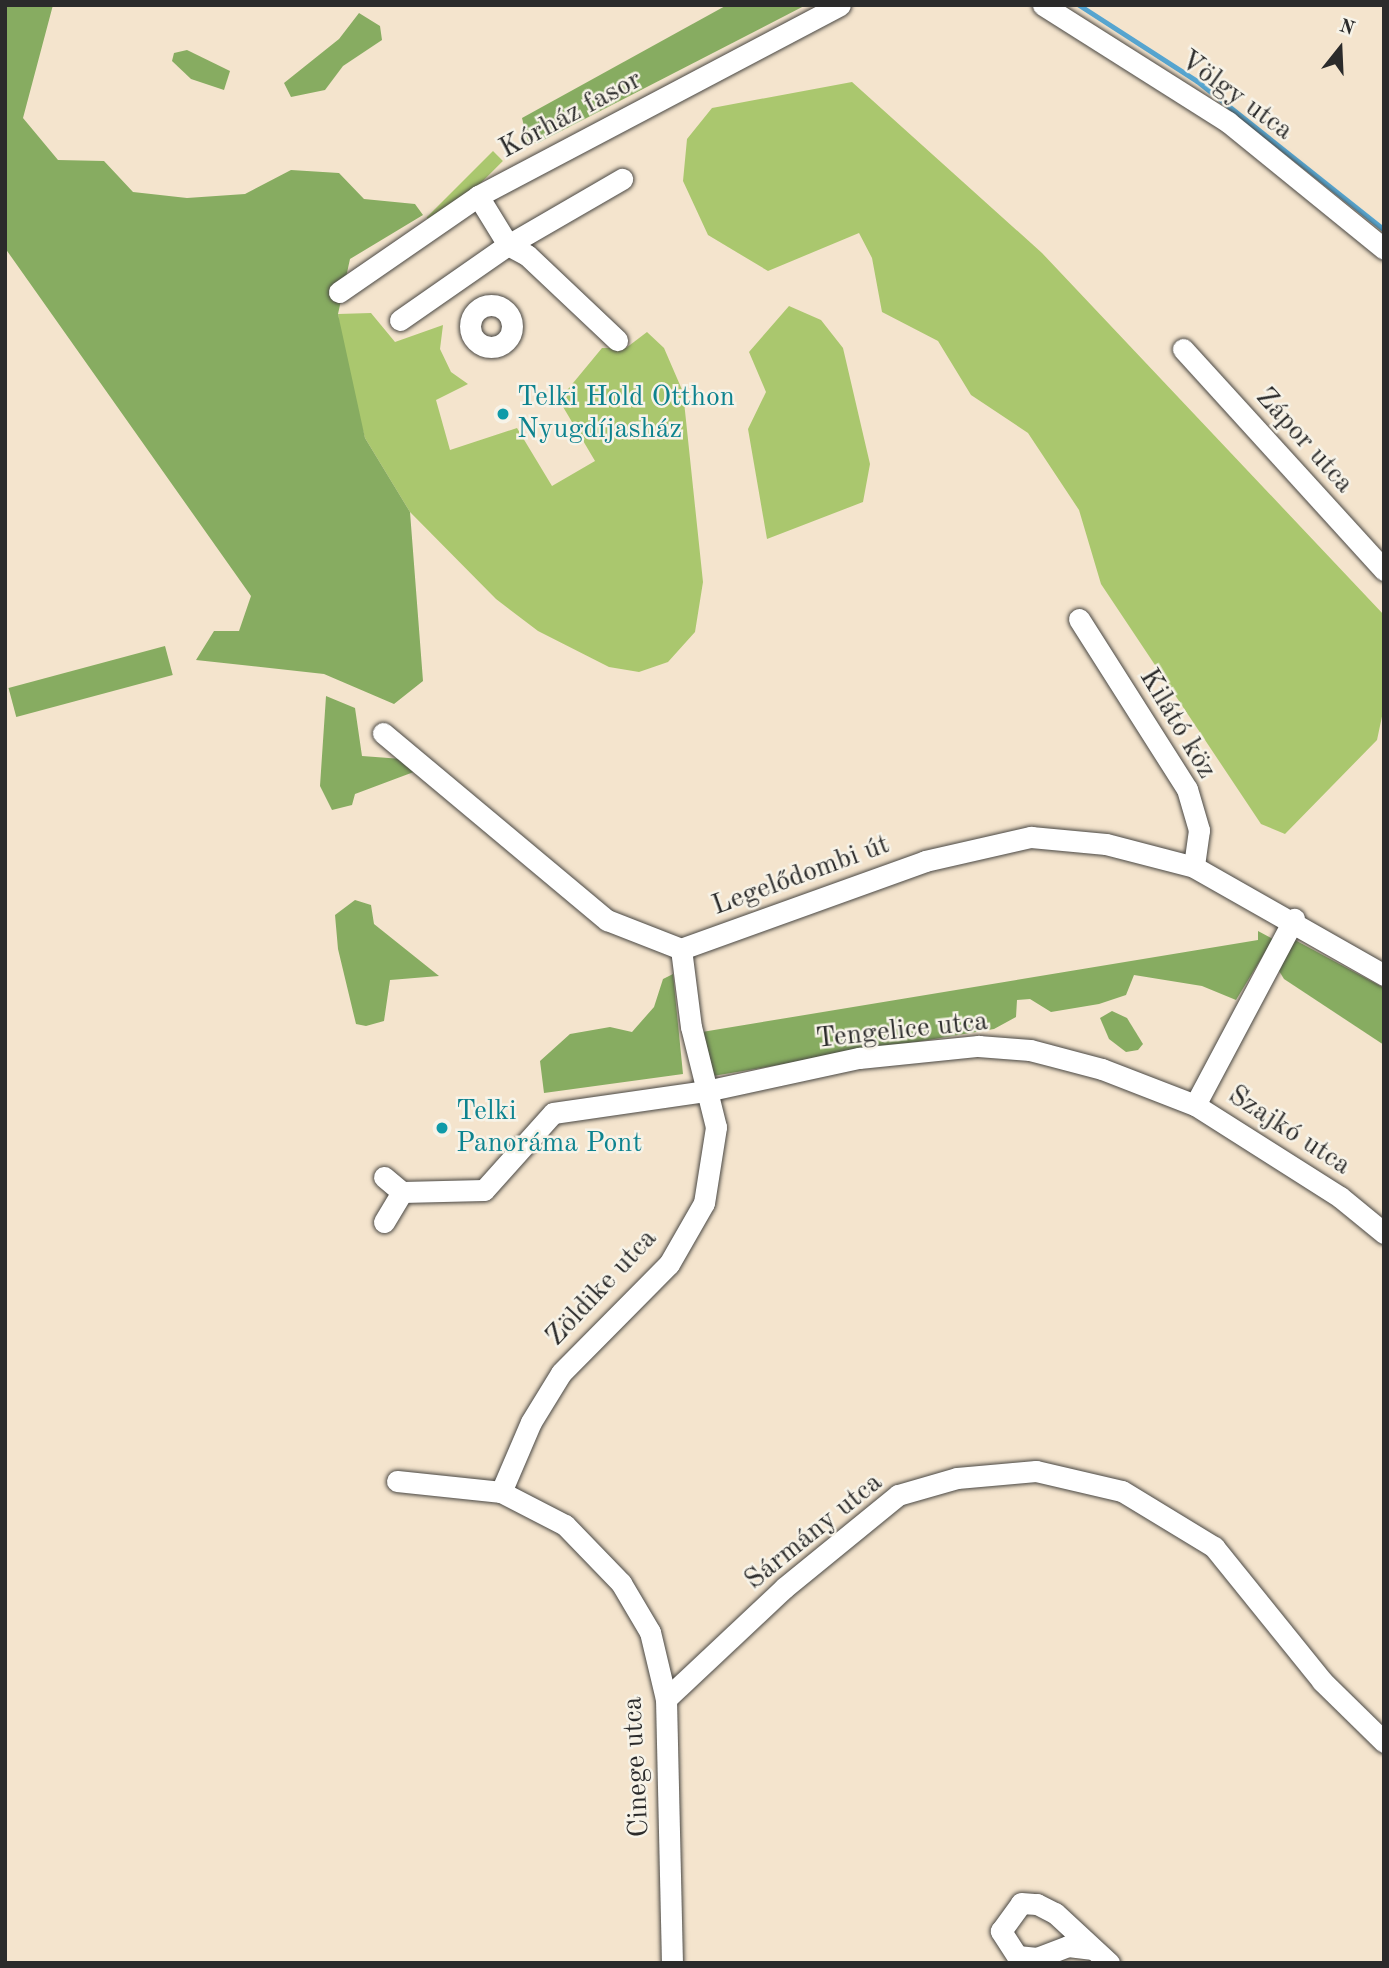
<!DOCTYPE html>
<meta charset="utf-8">
<style>
body{margin:0}
#map{position:relative;width:1389px;height:1968px;overflow:hidden;background:#f4e4cd;font-family:"Old Standard TT",serif}
div>[style]{position:absolute}
.green>*{inset:0;background:#aac76e;transform-origin:0 0}
.forest>*{inset:0;background:#87ac61;transform-origin:0 0}
.stream>*{height:5px;margin:-2.5px;padding:0 2.5px;transform-origin:2.5px;border-radius:2.5px;background:#56a5d0}
.roads{filter:drop-shadow(0 0 2px #494743) drop-shadow(0 0 2px #494743)}
.minor>*{height:21px;margin:-10.5px;padding:0 10.5px;transform-origin:10.5px;border-radius:10.5px;background:#fff}
.minor>.ring{margin:-10.5px;padding:0;box-sizing:content-box;background:none;border:21px solid #fff;border-radius:50%}
.dots>*{width:19px;height:19px;translate:-50% -50%;box-sizing:border-box;border:4px solid #f7f3e8;border-radius:50%}
span{translate:-50% -50%;white-space:nowrap;text-align:center;line-height:1.15;-webkit-text-stroke:5px #f7f3e8;paint-order:stroke}
.street-label{font-size:28px;color:#2b2b2b}
.culture-label{font-size:28px;color:#0d838f}
.left{translate:0 -50%;text-align:left}
.frame{position:absolute;inset:0;border:7px solid #2b2b2b;pointer-events:none}
.north{position:absolute;left:1305px;top:14px;width:70px;height:70px;-webkit-text-stroke:5px #f7f3e8;paint-order:stroke;rotate:18deg;font-size:19px;font-weight:700;line-height:28px;text-align:center;color:#2b2b2b}
.north::after{content:'';display:block;margin:auto;width:24px;height:32px;background:#2b2b2b;clip-path:polygon(50% 0,100% 100%,50% 72%,0 100%)}
</style>
<div id="map">
<div class="green">
<div style="clip-path:polygon(852px 82px,1042px 253px,1384px 615px,1384px 707px,1377px 740px,1285px 834px,1261px 824px,1101px 584px,1079px 510px,1028px 433px,971px 395px,938px 341px,882px 312px,872px 258px,859px 233px,768px 271px,708px 235px,683px 181px,687px 139px,712px 108px)"></div>
<div style="left:493px;top:151px;width:14px;height:94px;rotate:45deg"></div>
<div style="clip-path:polygon(789px 306px,821px 320px,843px 348px,870px 464px,863px 502px,767px 539px,748px 429px,766px 392px,749px 352px)"></div>
<div style="clip-path:polygon(371px 313px,395px 342px,443px 325px,440px 349px,451px 372px,468px 384px,436px 400px,450px 450px,517px 428px,552px 486px,595px 461px,559px 400px,602px 348px,626px 348px,647px 332px,664px 348px,683px 392px,703px 582px,695px 632px,668px 662px,639px 672px,609px 667px,538px 631px,496px 599px,410px 512px,365px 438px,346px 370px,338px 314px)"></div>
</div>
<div class="forest">
<div style="clip-path:polygon(5px 5px,53px 5px,23px 118px,58px 160px,104px 161px,133px 192px,187px 198px,245px 194px,291px 170px,339px 173px,364px 199px,415px 204px,423px 215px,350px 259px,338px 314px,365px 438px,410px 512px,423px 681px,394px 704px,324px 674px,196px 660px,214px 631px,239px 631px,251px 596px,5px 248px)"></div>
<div style="clip-path:polygon(727px 5px,806px 5px,538px 143px,528px 143px,522px 118px)"></div>
<div style="clip-path:polygon(359px 13px,380px 26px,382px 40px,343px 66px,325px 90px,291px 97px,284px 83px,339px 39px)"></div>
<div style="clip-path:polygon(187px 50px,230px 71px,224px 90px,191px 79px,172px 61px,174px 53px)"></div>
<div style="left:165px;top:646px;width:30px;height:162px;rotate:75deg"></div>
<div style="clip-path:polygon(326px 696px,355px 708px,362px 756px,402px 759px,419px 770px,355px 794px,352px 805px,332px 810px,320px 786px)"></div>
<div style="clip-path:polygon(355px 900px,371px 905px,374px 924px,439px 976px,390px 980px,384px 1021px,366px 1026px,356px 1024px,338px 949px,335px 915px)"></div>
<div style="clip-path:polygon(1258px 931px,1273px 939px,1236px 1000px,1202px 986px,1134px 975px,1126px 995px,1099px 1004px,1051px 1012px,1030px 999px,1017px 1000px,1016px 1017px,994px 1029px,707px 1077px,702px 1032px,1258px 940px)"></div>
<div style="clip-path:polygon(1295px 940px,1384px 988px,1384px 1045px,1284px 979px,1276px 966px)"></div>
<div style="clip-path:polygon(673px 974px,683px 1074px,544px 1093px,540px 1061px,570px 1034px,610px 1027px,632px 1032px,654px 1007px,663px 979px)"></div>
<div style="clip-path:polygon(1112px 1011px,1127px 1018px,1143px 1044px,1138px 1050px,1126px 1052px,1109px 1039px,1100px 1018px)"></div>
</div>
<div class="stream">
<div style="left:1079px;top:5px;width:140px;rotate:32.8deg"></div>
<div style="left:1197px;top:81px;width:239px;rotate:38.5deg"></div>
</div>
<div class="roads">
<div class="minor">
<div style="left:1043px;top:5px;width:219px;rotate:32.3deg"></div>
<div style="left:1228px;top:122px;width:201px;rotate:39.1deg"></div>
<div style="left:478px;top:196px;width:57px;rotate:58.5deg"></div>
<div style="left:508px;top:245px;width:21px;rotate:28deg"></div>
<div style="left:527px;top:255px;width:124px;rotate:43.4deg"></div>
<div style="left:339px;top:292px;width:169px;rotate:-34.6deg"></div>
<div style="left:478px;top:196px;width:409px;rotate:-27.8deg"></div>
<div class="ring" style="left:470px;top:305px;width:21px;height:21px"></div>
<div style="left:400px;top:320px;width:131px;rotate:-34.8deg"></div>
<div style="left:508px;top:245px;width:132px;rotate:-30.1deg"></div>
<div style="left:1183px;top:349px;width:299px;rotate:47.7deg"></div>
<div style="left:1079px;top:619px;width:201px;rotate:57.6deg"></div>
<div style="left:1187px;top:789px;width:43px;rotate:73.7deg"></div>
<div style="left:1199px;top:830px;width:37px;rotate:98deg"></div>
<div style="left:383px;top:733px;width:292px;rotate:39.9deg"></div>
<div style="left:607px;top:920px;width:79px;rotate:21.4deg"></div>
<div style="left:681px;top:949px;width:259px;rotate:-19.8deg"></div>
<div style="left:925px;top:861px;width:109px;rotate:-12.8deg"></div>
<div style="left:1031px;top:837px;width:75px;rotate:5.3deg"></div>
<div style="left:1106px;top:844px;width:91px;rotate:14.6deg"></div>
<div style="left:1194px;top:867px;width:219px;rotate:29.6deg"></div>
<div style="left:1195px;top:1105px;width:211px;rotate:-62deg"></div>
<div style="left:384px;top:1177px;width:23px;rotate:40deg"></div>
<div style="left:402px;top:1192px;width:82px;rotate:-1.4deg"></div>
<div style="left:484px;top:1190px;width:103px;rotate:-48.1deg"></div>
<div style="left:553px;top:1113px;width:155px;rotate:-8.2deg"></div>
<div style="left:706px;top:1091px;width:157px;rotate:-12.2deg"></div>
<div style="left:859px;top:1058px;width:120px;rotate:-5.8deg"></div>
<div style="left:978px;top:1046px;width:52px;rotate:4.4deg"></div>
<div style="left:1030px;top:1050px;width:74px;rotate:14.8deg"></div>
<div style="left:1102px;top:1069px;width:100px;rotate:21.2deg"></div>
<div style="left:1195px;top:1105px;width:172px;rotate:32.4deg"></div>
<div style="left:1340px;top:1197px;width:57px;rotate:39.3deg"></div>
<div style="left:384px;top:1222px;width:35px;rotate:-59deg"></div>
<div style="left:397px;top:1481px;width:105px;rotate:6deg"></div>
<div style="left:501px;top:1492px;width:72px;rotate:27.3deg"></div>
<div style="left:565px;top:1525px;width:81px;rotate:46deg"></div>
<div style="left:621px;top:1583px;width:57px;rotate:59.4deg"></div>
<div style="left:650px;top:1632px;width:69px;rotate:76.6deg"></div>
<div style="left:666px;top:1699px;width:264px;rotate:88.7deg"></div>
<div style="left:501px;top:1492px;width:76px;rotate:-66.8deg"></div>
<div style="left:531px;top:1422px;width:57px;rotate:-58.5deg"></div>
<div style="left:561px;top:1373px;width:153px;rotate:-45.3deg"></div>
<div style="left:669px;top:1264px;width:70px;rotate:-60.2deg"></div>
<div style="left:704px;top:1203px;width:77px;rotate:-81deg"></div>
<div style="left:716px;top:1127px;width:103px;rotate:-104deg"></div>
<div style="left:691px;top:1027px;width:79px;rotate:-97.3deg"></div>
<div style="left:666px;top:1699px;width:162px;rotate:-43.2deg"></div>
<div style="left:784px;top:1588px;width:147px;rotate:-39.2deg"></div>
<div style="left:898px;top:1495px;width:61px;rotate:-16.1deg"></div>
<div style="left:957px;top:1478px;width:79px;rotate:-5.1deg"></div>
<div style="left:1036px;top:1471px;width:88px;rotate:13.1deg"></div>
<div style="left:1122px;top:1491px;width:108px;rotate:31.3deg"></div>
<div style="left:1214px;top:1547px;width:172px;rotate:51.1deg"></div>
<div style="left:1322px;top:1681px;width:87px;rotate:44.5deg"></div>
<div style="left:1093px;top:1949px;width:25px;rotate:-173deg"></div>
<div style="left:1068px;top:1946px;width:33px;rotate:159deg"></div>
<div style="left:1037px;top:1958px;width:20px;rotate:-174deg"></div>
<div style="left:1017px;top:1956px;width:30px;rotate:-123deg"></div>
<div style="left:1001px;top:1931px;width:34px;rotate:-54deg"></div>
<div style="left:1021px;top:1903px;width:16px;rotate:4deg"></div>
<div style="left:1037px;top:1904px;width:20px;rotate:27deg"></div>
<div style="left:1055px;top:1913px;width:74px;rotate:42.8deg"></div>
</div>
</div>
<div class="dots">
<div style="left:503px;top:414px;background:#0f9aa8"></div>
<div style="left:442px;top:1128px;background:#0f9aa8"></div>
</div>
<div class="street-label">
<span style="left:1236px;top:96px;rotate:36deg">Völgy utca</span>
<span style="left:571px;top:115px;rotate:-28deg">Kórház fasor</span>
<span style="left:1304px;top:441px;rotate:48deg">Zápor utca</span>
<span style="left:1177px;top:724px;rotate:59deg">Kilátó köz</span>
<span style="left:801px;top:876px;rotate:-20deg">Legelődombi út</span>
<span style="left:902px;top:1031px;rotate:-6deg">Tengelice utca</span>
<span style="left:1289px;top:1131px;rotate:33deg">Szajkó utca</span>
<span style="left:602px;top:1288px;rotate:-47deg">Zöldike utca</span>
<span style="left:814px;top:1532px;rotate:-39deg">Sármány utca</span>
<span style="left:637px;top:1767px;rotate:-93deg">Cinege utca</span>
</div>
<div class="culture-label">
<span class="left" style="left:517px;top:414px">Telki Hold Otthon<br>Nyugdíjasház</span>
<span class="left" style="left:456px;top:1128px">Telki<br>Panoráma Pont</span>
</div>
<div class="frame"></div>
<div class="north">N</div>
</div>
